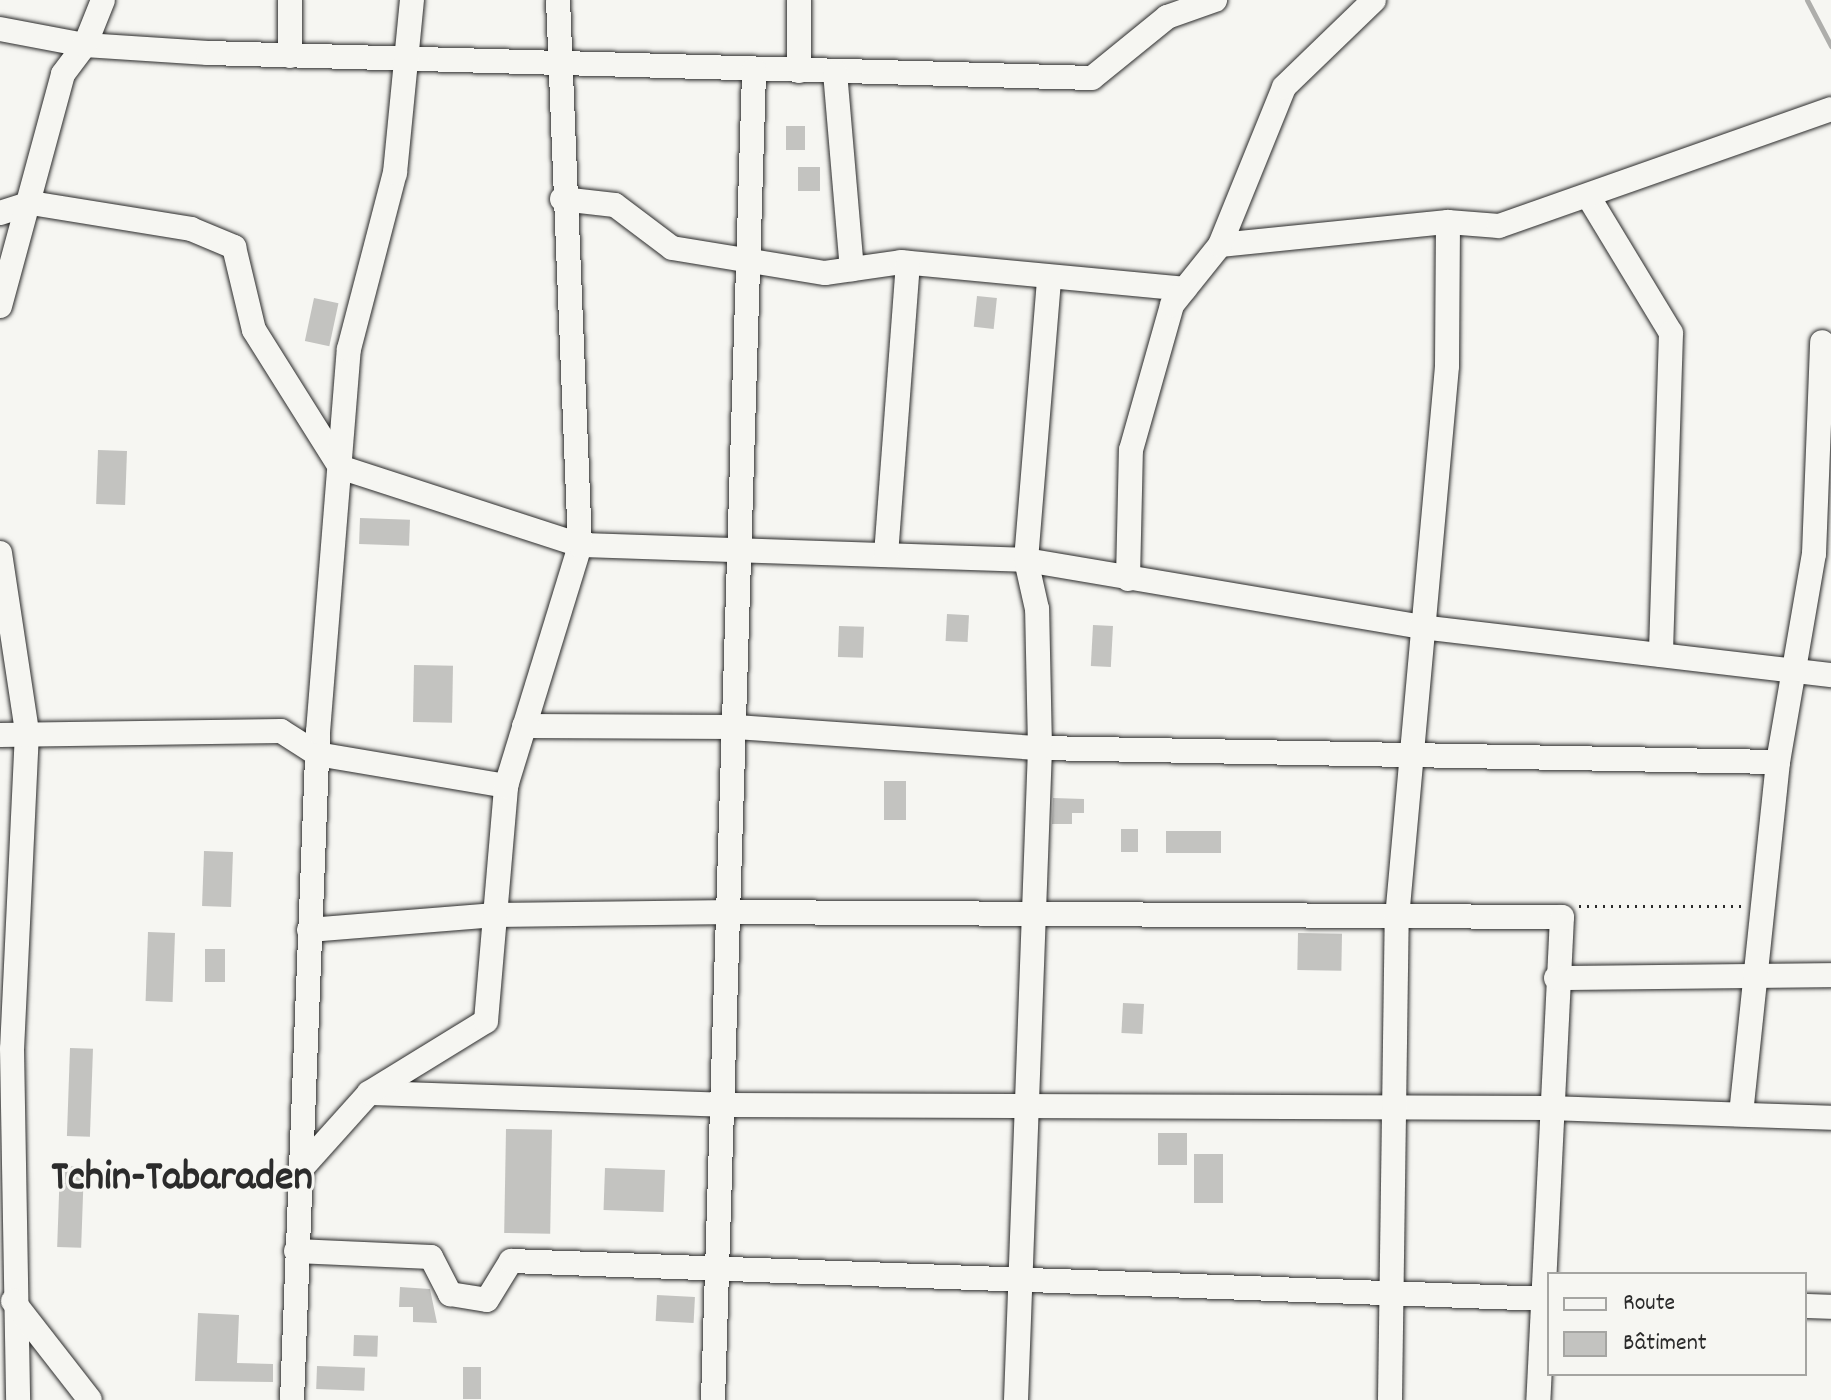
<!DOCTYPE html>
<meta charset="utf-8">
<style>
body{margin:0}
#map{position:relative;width:1831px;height:1400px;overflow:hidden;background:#f6f6f2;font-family:Dekko,sans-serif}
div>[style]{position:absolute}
.stream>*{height:5px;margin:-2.5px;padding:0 2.5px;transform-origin:2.5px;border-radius:2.5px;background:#aeaeab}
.building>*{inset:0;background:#c3c3c0;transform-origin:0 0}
.path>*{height:3px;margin-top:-1.5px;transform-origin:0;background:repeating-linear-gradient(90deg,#2b2b2b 0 2px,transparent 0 8px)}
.roads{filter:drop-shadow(0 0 2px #2b2b2b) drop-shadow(0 0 2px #2b2b2b)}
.minor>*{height:24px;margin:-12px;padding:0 12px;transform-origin:12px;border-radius:12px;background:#f6f6f2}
span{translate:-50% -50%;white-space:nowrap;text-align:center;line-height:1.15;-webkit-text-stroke:6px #f6f6f2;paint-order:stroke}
.town-label{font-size:42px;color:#2b2b2b;font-weight:700}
.legend{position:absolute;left:1547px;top:1272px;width:260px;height:104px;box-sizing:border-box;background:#f6f6f2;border:2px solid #a5a5a2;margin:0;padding:10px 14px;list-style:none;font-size:24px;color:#2b2b2b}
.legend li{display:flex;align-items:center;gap:16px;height:40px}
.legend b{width:40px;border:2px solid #a5a5a2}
</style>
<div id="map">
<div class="stream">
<div style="left:1807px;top:0;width:52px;rotate:62.4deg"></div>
</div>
<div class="building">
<div style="left:786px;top:126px;width:19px;height:24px"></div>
<div style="left:820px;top:167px;width:24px;height:22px;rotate:90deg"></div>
<div style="left:977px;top:296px;width:20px;height:31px;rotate:6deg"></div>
<div style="left:314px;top:298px;width:25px;height:44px;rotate:12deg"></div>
<div style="left:98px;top:450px;width:29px;height:54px;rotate:2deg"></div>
<div style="left:360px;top:518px;width:50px;height:26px;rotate:2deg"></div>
<div style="left:947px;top:614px;width:22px;height:27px;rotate:3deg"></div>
<div style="left:1093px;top:625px;width:20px;height:41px;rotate:3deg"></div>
<div style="left:839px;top:626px;width:25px;height:31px;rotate:2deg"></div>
<div style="left:414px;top:665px;width:39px;height:57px;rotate:1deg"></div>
<div style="left:884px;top:781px;width:22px;height:39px"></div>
<div style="clip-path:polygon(1053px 798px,1084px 799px,1084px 813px,1072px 813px,1072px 824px,1052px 824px)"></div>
<div style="left:1121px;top:829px;width:17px;height:23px"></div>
<div style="left:1221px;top:831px;width:22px;height:55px;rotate:90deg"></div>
<div style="left:204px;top:851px;width:29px;height:55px;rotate:2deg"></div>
<div style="left:148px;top:932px;width:27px;height:69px;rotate:2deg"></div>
<div style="left:1298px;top:933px;width:44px;height:37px;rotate:1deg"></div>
<div style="left:205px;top:949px;width:20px;height:33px"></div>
<div style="left:1123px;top:1003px;width:21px;height:30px;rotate:3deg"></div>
<div style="left:70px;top:1048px;width:23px;height:88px;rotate:2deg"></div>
<div style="left:506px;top:1129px;width:46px;height:104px;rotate:1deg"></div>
<div style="left:1158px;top:1133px;width:29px;height:32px"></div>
<div style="left:1194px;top:1154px;width:29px;height:49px"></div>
<div style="left:60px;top:1166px;width:24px;height:81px;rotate:2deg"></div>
<div style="left:605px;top:1168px;width:60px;height:42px;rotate:2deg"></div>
<div style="clip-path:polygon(400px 1287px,430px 1289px,437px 1323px,413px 1322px,413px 1307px,399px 1307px)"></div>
<div style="left:657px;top:1295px;width:38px;height:26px;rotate:3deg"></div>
<div style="clip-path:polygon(198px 1313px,239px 1315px,237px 1363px,273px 1364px,273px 1382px,195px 1381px)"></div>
<div style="left:354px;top:1335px;width:24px;height:21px;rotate:2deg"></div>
<div style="left:317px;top:1366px;width:48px;height:23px;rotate:2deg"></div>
<div style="left:463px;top:1367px;width:18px;height:32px"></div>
</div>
<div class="path">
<div style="left:1579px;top:906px;width:164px"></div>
</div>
<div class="roads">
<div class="minor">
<div style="left:0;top:29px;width:86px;rotate:10.7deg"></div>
<div style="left:85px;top:45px;width:123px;rotate:3.7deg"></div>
<div style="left:208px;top:53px;width:884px;rotate:1.62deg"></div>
<div style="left:1092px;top:78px;width:97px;rotate:-39.1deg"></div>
<div style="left:1167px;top:17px;width:51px;rotate:-19.5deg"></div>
<div style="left:290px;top:56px;width:56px;rotate:-90deg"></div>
<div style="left:799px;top:71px;width:71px;rotate:-90deg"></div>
<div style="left:835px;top:72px;width:198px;rotate:85.1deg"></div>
<div style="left:1588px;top:196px;width:160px;rotate:58.8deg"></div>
<div style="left:1671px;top:333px;width:322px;rotate:91.8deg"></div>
<div style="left:562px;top:199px;width:53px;rotate:6.5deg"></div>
<div style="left:615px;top:205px;width:71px;rotate:37deg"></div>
<div style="left:672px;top:248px;width:155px;rotate:9.3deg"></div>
<div style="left:825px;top:273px;width:77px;rotate:-8.2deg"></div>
<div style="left:901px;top:262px;width:285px;rotate:5.4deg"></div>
<div style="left:0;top:213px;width:33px;rotate:-18deg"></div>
<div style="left:31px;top:203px;width:162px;rotate:9.2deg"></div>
<div style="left:191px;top:229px;width:47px;rotate:22.7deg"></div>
<div style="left:234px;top:247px;width:85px;rotate:76.5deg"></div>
<div style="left:254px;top:330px;width:162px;rotate:57.9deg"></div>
<div style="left:340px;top:467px;width:252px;rotate:18deg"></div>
<div style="left:580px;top:545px;width:446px;rotate:1.9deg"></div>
<div style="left:1026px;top:560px;width:401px;rotate:9.6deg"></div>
<div style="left:1421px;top:627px;width:413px;rotate:6.7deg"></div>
<div style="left:1220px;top:245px;width:229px;rotate:-5.8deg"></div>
<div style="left:1448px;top:222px;width:51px;rotate:4.5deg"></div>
<div style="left:1499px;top:226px;width:352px;rotate:-19.4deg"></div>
<div style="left:0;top:306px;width:240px;rotate:-74.8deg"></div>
<div style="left:63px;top:74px;width:36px;rotate:-53deg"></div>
<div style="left:85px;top:45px;width:48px;rotate:-68.2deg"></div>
<div style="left:0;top:553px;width:181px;rotate:81.4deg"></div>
<div style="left:27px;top:732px;width:317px;rotate:92.7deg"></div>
<div style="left:12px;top:1049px;width:351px;rotate:89deg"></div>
<div style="left:886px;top:555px;width:293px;rotate:-85.7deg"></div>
<div style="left:1128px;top:579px;width:129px;rotate:-88.7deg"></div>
<div style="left:1131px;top:450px;width:151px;rotate:-74.2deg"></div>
<div style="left:1172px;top:305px;width:77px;rotate:-51.3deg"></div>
<div style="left:1220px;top:245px;width:170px;rotate:-67.9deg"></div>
<div style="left:1284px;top:87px;width:125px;rotate:-44deg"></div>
<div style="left:524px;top:726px;width:212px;rotate:0.3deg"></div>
<div style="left:736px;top:727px;width:305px;rotate:4deg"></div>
<div style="left:1040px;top:748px;width:738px;rotate:1.09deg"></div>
<div style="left:0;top:735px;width:281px;rotate:-0.8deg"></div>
<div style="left:281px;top:731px;width:43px;rotate:32.6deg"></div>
<div style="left:317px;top:754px;width:192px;rotate:9.6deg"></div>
<div style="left:309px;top:930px;width:187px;rotate:-4.6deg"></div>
<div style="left:495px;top:915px;width:238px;rotate:-0.7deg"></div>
<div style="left:733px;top:912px;width:829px;rotate:0.35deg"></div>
<div style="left:1562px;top:917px;width:484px;rotate:92.8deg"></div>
<div style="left:1556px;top:978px;width:275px;rotate:-0.6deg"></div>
<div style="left:369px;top:1093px;width:357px;rotate:1.9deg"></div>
<div style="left:726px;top:1105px;width:823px;rotate:0.21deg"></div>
<div style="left:1549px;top:1108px;width:282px;rotate:2deg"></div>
<div style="left:1741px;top:1114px;width:354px;rotate:-84deg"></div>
<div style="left:1778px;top:762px;width:211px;rotate:-80.2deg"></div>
<div style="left:1814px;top:554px;width:212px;rotate:-87.8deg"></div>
<div style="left:300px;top:1170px;width:103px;rotate:-48.1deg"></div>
<div style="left:369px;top:1093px;width:137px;rotate:-31.6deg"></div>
<div style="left:486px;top:1021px;width:236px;rotate:-85.1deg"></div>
<div style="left:506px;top:786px;width:252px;rotate:-72.9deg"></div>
<div style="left:580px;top:545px;width:545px;rotate:-92.31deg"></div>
<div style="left:296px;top:1251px;width:135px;rotate:2.5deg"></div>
<div style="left:431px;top:1257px;width:42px;rotate:62.8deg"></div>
<div style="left:450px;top:1294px;width:37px;rotate:9deg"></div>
<div style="left:487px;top:1300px;width:46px;rotate:-58.4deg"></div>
<div style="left:511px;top:1261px;width:1039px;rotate:2.1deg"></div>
<div style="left:13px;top:1301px;width:125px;rotate:52.1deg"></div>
<div style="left:1805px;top:1306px;width:26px;rotate:2deg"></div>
<div style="left:292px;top:1400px;width:669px;rotate:-87.77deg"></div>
<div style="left:318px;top:732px;width:384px;rotate:-85.4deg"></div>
<div style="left:349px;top:349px;width:182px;rotate:-75.4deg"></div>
<div style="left:395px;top:173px;width:174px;rotate:-84.4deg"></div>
<div style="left:713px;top:1400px;width:1331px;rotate:-88.23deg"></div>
<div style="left:1016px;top:1400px;width:652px;rotate:-87.89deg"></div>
<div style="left:1040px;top:748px;width:139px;rotate:-91.2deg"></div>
<div style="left:1037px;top:609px;width:50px;rotate:-102.7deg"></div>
<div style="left:1026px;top:560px;width:282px;rotate:-85.3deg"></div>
<div style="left:1390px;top:1400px;width:482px;rotate:-89.2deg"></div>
<div style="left:1397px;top:918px;width:554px;rotate:-84.82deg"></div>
<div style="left:1447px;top:366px;width:144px;rotate:-89.6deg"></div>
</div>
</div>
<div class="town-label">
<span style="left:182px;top:1180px">Tchin-Tabaraden</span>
</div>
<ul class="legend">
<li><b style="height:10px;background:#f6f6f2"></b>Route</li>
<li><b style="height:22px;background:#c3c3c0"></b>Bâtiment</li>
</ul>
</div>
